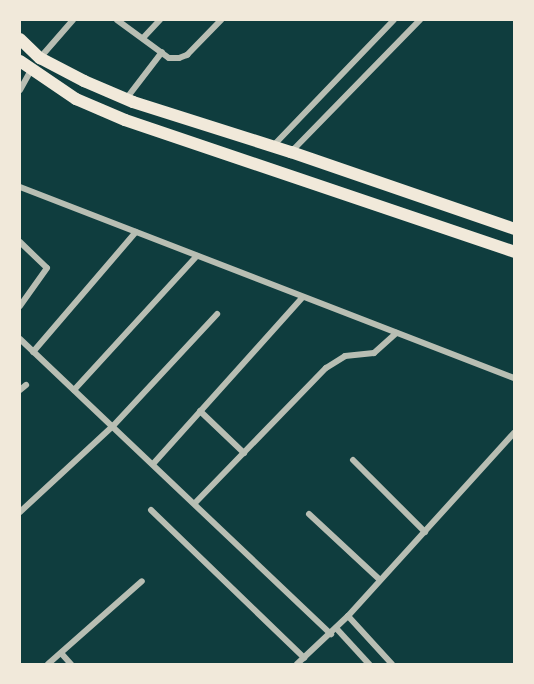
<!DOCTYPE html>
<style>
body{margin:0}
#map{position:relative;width:534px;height:684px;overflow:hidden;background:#0f3d3e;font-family:Jost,sans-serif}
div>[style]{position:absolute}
.minor>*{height:6px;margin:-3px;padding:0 3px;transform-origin:3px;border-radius:3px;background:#b8beb3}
.secondary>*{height:12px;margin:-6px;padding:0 6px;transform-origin:6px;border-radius:6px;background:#f1e9da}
span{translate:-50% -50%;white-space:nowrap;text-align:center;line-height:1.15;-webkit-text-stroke:4.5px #f1e9da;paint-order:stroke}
.frame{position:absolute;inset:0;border:21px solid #f1e9da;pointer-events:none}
</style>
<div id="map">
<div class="minor">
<div style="left:117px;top:20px;width:64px;rotate:36.2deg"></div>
<div style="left:169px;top:58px;width:10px"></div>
<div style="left:179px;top:58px;width:9px;rotate:-21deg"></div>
<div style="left:187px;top:55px;width:49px;rotate:-45.8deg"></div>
<div style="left:143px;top:38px;width:25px;rotate:-47deg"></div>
<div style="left:39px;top:59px;width:52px;rotate:-48.9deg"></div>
<div style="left:20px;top:90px;width:26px;rotate:-61deg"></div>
<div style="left:126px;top:99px;width:59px;rotate:-52.5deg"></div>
<div style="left:272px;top:147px;width:176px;rotate:-46.2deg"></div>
<div style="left:291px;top:152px;width:185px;rotate:-45.7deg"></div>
<div style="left:20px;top:187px;width:530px;rotate:21.14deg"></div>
<div style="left:20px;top:242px;width:37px;rotate:44deg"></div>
<div style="left:47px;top:268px;width:47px;rotate:125.4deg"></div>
<div style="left:20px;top:339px;width:429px;rotate:43.5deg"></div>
<div style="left:33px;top:352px;width:158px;rotate:-49.4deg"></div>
<div style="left:20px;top:390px;width:8px;rotate:-40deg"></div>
<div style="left:74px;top:390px;width:182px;rotate:-47.5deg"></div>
<div style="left:200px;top:411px;width:61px;rotate:43.7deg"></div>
<div style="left:353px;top:460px;width:102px;rotate:45deg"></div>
<div style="left:153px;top:464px;width:224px;rotate:-48.1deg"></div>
<div style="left:195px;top:503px;width:188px;rotate:-45.9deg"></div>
<div style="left:326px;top:368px;width:22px;rotate:-32deg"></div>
<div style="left:345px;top:356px;width:29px;rotate:-6deg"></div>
<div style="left:374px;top:353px;width:30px;rotate:-42deg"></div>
<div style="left:151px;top:510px;width:213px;rotate:44deg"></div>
<div style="left:20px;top:512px;width:127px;rotate:-42.8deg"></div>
<div style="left:113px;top:426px;width:153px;rotate:-47.1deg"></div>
<div style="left:309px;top:514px;width:97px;rotate:42.9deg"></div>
<div style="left:348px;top:616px;width:65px;rotate:47.5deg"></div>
<div style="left:336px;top:628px;width:49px;rotate:47.5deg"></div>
<div style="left:61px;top:653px;width:15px;rotate:48deg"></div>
<div style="left:48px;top:664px;width:125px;rotate:-41.4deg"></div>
<div style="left:297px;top:664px;width:70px;rotate:-43.3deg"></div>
<div style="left:348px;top:616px;width:247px;rotate:-47.8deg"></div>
</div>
<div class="secondary">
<div style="left:20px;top:39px;width:28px;rotate:44deg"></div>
<div style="left:40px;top:58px;width:50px;rotate:27.6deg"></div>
<div style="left:84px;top:81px;width:53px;rotate:23.2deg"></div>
<div style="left:133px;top:102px;width:166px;rotate:17.6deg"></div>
<div style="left:291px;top:152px;width:236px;rotate:19deg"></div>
<div style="left:20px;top:61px;width:68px;rotate:34.2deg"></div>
<div style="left:76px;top:99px;width:53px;rotate:23.2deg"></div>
<div style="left:125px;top:120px;width:411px;rotate:18.7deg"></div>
</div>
<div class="frame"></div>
</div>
